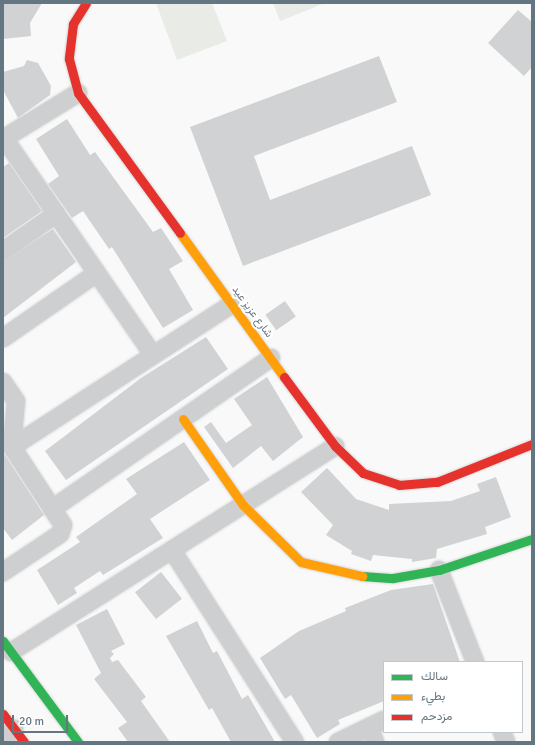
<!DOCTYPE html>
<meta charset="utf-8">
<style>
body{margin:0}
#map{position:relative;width:535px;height:745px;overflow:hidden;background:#f9f9f9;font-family:Signika,Vazirmatn,sans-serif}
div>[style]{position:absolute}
.green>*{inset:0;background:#e8ebe6}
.building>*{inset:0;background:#d0d2d3;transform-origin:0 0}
.roads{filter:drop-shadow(0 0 1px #d5d6d7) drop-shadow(0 0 1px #d5d6d7)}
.street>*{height:18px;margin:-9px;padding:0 9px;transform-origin:9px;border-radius:9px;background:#cecfd0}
.fast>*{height:9px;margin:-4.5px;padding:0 4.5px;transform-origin:4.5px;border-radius:4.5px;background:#30b455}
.slow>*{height:9px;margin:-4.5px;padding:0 4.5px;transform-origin:4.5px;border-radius:4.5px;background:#ff9f0a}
.jam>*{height:9px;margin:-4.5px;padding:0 4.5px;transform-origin:4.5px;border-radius:4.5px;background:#e5322d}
span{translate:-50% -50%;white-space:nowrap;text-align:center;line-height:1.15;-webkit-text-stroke:4px #fff;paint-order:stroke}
.street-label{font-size:11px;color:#657683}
.frame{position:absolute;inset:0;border:4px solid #657683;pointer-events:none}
.legend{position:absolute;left:383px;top:661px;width:140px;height:72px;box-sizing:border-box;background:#fff;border:1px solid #c1c8cd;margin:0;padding:5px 7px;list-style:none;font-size:12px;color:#657683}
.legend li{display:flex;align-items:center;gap:8px;height:20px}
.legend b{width:20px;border:1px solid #c1c8cd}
.scale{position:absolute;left:12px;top:715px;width:56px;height:18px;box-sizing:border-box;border:2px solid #657683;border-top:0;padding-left:5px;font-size:12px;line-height:14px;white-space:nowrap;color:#657683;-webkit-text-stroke:3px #fff;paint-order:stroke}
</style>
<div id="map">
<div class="green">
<div style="clip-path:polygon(156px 3px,212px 3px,227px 41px,177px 60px)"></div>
<div style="clip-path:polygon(273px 3px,325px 3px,280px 21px)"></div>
</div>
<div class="building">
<div style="clip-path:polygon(3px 3px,42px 3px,30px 23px,31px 36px,3px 39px)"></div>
<div style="clip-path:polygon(518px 10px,532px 22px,532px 67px,524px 76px,488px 43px)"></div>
<div style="clip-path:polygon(379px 56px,397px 102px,254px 156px,270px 200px,412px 146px,431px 195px,243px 266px,190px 127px)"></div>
<div style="clip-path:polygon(27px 60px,38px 63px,51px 86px,50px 95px,18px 118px,3px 90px,3px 72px,24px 66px)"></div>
<div style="clip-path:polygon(67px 119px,90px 155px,95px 152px,153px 232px,161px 228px,183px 261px,169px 269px,193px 310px,163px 328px,112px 247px,109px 249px,83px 211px,72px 218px,48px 184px,59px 176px,36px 139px)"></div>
<div style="clip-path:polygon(9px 163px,42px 211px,3px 238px,3px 167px)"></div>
<div style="clip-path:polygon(53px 229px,76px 262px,3px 318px,3px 261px)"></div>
<div style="left:285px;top:301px;width:19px;height:24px;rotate:55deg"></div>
<div style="clip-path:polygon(206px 337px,228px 369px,66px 480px,45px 451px,141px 378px)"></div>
<div style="clip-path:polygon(267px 377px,303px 437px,273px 461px,261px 446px,233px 468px,204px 427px,211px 422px,226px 443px,252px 425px,234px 399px)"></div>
<div style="clip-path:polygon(184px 442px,210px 480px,150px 519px,163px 538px,103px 575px,100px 571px,74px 588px,77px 593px,58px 605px,37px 570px,80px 542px,76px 537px,137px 494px,126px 479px)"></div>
<div style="clip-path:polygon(3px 452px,44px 515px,12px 540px,3px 528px)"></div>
<div style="clip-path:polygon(327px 468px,356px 499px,389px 510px,389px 504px,451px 501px,480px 491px,477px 484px,496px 477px,511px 517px,485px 527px,487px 534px,437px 549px,436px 558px,412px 562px,412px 559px,373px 555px,371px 561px,351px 554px,352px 551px,326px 535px,333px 525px,301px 492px)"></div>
<div style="left:161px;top:572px;width:34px;height:33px;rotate:52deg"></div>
<div style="clip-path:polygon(433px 584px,460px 662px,384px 662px,384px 701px,338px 720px,340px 724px,317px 738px,291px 695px,285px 699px,260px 658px,299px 631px,346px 611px,345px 608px,391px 590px)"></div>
<div style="clip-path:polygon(107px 609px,125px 644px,111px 651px,114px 654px,110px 658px,112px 662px,118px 660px,146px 697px,141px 701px,170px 742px,128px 742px,118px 728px,127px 722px,94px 679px,101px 673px,76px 625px)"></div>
<div style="clip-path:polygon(197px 621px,213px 653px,217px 651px,242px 699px,248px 695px,275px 742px,231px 742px,212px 708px,209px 710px,166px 636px)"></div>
</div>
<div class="roads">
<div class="street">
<div style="left:4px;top:138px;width:263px;rotate:55.5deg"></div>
<div style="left:3px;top:139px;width:88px;rotate:-31.5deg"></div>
<div style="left:3px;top:251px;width:65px;rotate:-34.9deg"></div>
<div style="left:3px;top:338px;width:114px;rotate:-34.7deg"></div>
<div style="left:3px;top:382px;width:23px;rotate:56deg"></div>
<div style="left:16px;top:401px;width:46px;rotate:95deg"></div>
<div style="left:12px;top:447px;width:93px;rotate:56.8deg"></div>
<div style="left:63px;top:525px;width:9px;rotate:108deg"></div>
<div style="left:60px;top:534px;width:69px;rotate:146.3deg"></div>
<div style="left:12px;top:447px;width:262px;rotate:-33deg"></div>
<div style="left:52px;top:509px;width:266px;rotate:-34.6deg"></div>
<div style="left:172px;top:550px;width:228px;rotate:57.4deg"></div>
<div style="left:439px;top:570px;width:99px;rotate:68.6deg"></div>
<div style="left:11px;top:652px;width:384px;rotate:-32.4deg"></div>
<div style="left:369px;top:727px;width:16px;rotate:68deg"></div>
<div style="left:502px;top:732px;width:11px;rotate:68deg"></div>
<div style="left:3px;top:739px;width:15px;rotate:-42deg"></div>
<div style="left:338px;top:742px;width:51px;rotate:-25.6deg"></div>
</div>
<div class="fast">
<div style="left:362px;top:576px;width:31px;rotate:4deg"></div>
<div style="left:393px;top:578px;width:47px;rotate:-9.9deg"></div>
<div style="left:439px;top:570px;width:98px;rotate:-18.4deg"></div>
<div style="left:3px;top:641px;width:126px;rotate:53.4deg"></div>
</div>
<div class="slow">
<div style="left:180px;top:233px;width:178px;rotate:54.2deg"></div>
<div style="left:183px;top:419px;width:105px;rotate:55.1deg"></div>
<div style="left:243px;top:505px;width:81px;rotate:44.5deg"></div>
<div style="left:301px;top:562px;width:63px;rotate:12.9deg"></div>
</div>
<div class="jam">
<div style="left:86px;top:3px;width:25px;rotate:122deg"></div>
<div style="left:73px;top:24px;width:35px;rotate:97deg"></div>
<div style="left:69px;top:59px;width:35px;rotate:75deg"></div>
<div style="left:78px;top:93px;width:173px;rotate:53.9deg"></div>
<div style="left:284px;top:377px;width:86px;rotate:53.5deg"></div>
<div style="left:335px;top:446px;width:39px;rotate:44deg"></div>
<div style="left:363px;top:473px;width:38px;rotate:18deg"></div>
<div style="left:399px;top:485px;width:38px;rotate:-5deg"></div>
<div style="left:437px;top:482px;width:102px;rotate:-21.8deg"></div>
<div style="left:3px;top:714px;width:35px;rotate:53deg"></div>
</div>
</div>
<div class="street-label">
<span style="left:252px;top:312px;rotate:54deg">شارع عزيز عيد</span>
</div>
<div class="frame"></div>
<ul class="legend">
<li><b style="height:5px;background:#30b455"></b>سالك</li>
<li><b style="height:5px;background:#ff9f0a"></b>بطيء</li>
<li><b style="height:5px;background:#e5322d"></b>مزدحم</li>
</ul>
<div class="scale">20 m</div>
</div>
